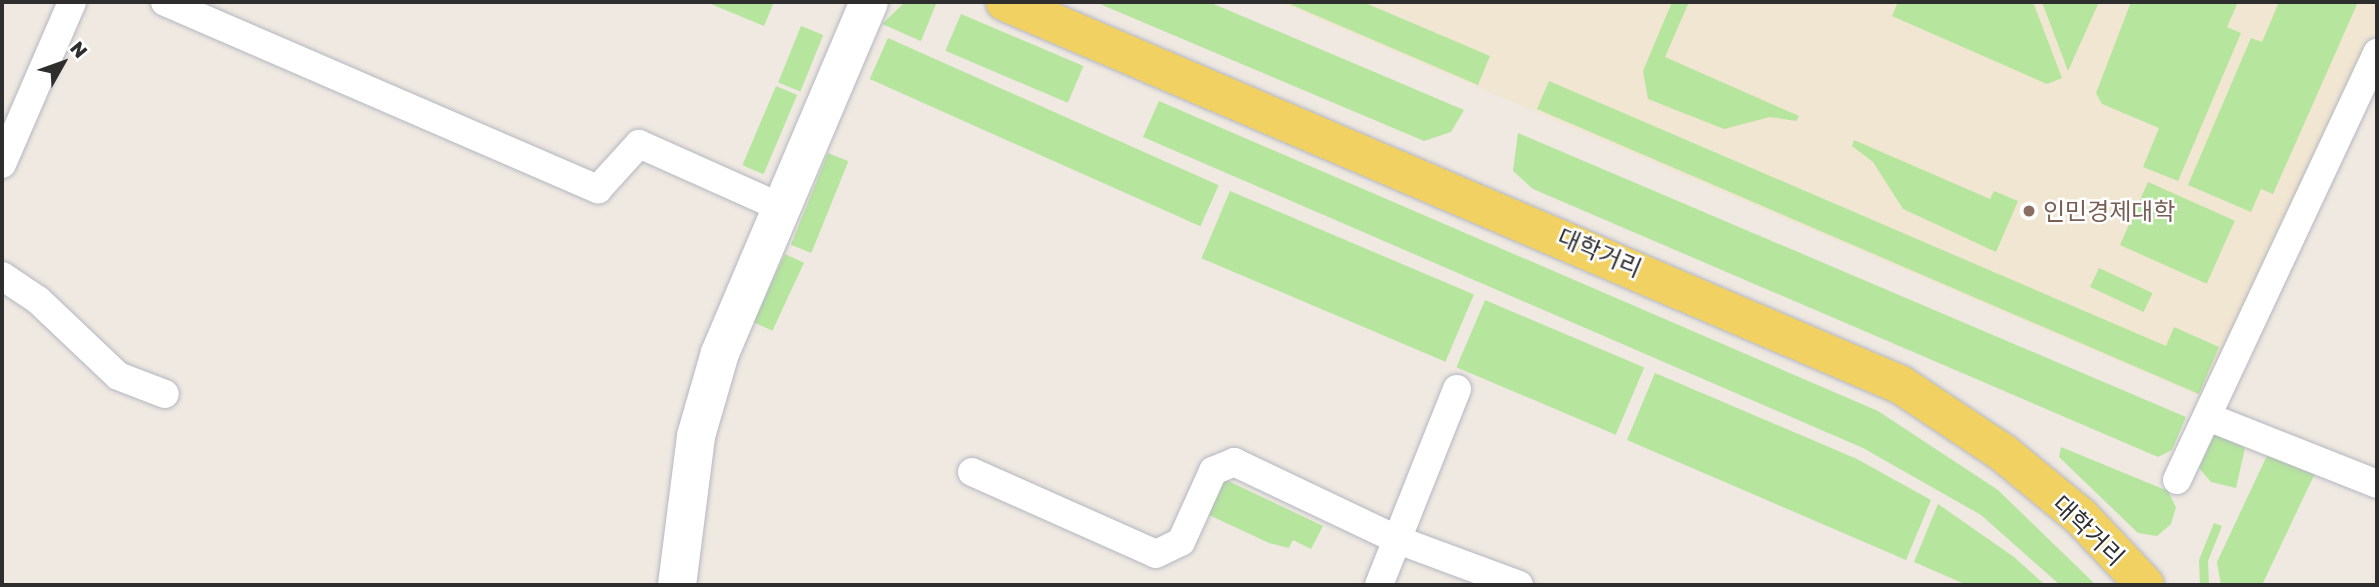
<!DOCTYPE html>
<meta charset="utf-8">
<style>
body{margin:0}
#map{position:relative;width:2379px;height:587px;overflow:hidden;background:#efe9e1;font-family:"Golos Text","Noto Sans KR",sans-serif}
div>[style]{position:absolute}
.education>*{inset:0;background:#f0e6d1}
.green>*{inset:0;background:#b6e59e;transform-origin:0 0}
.roads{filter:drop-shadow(0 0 2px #b4b7c1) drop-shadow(0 0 2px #b4b7c1)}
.street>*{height:28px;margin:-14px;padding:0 14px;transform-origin:14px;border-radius:14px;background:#fff}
.secondary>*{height:38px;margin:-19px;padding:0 19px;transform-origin:19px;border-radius:19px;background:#fff}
.primary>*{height:38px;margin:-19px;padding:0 19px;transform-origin:19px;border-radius:19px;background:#f2d163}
.dots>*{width:19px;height:19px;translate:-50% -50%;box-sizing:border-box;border:4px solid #fff;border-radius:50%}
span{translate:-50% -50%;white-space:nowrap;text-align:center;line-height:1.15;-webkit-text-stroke:5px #fff;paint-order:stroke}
.education-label{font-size:24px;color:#785e54}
.left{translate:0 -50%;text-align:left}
.street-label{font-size:24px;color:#2e2e2e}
.frame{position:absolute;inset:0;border:4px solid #2e2e2e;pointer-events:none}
.north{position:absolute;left:28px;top:28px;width:70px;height:70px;-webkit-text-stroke:5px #fff;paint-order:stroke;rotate:50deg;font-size:19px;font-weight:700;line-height:28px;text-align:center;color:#2e2e2e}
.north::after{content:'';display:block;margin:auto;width:24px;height:32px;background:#2e2e2e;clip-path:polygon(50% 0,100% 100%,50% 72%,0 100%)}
</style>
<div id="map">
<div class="education">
<div style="clip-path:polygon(1279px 2px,2377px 2px,2377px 26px,2200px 396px)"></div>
</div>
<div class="green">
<div style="clip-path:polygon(706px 2px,774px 2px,764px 26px)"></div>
<div style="clip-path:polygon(1095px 2px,1209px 2px,1464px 110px,1451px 132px,1424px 141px)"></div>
<div style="clip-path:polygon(1285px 2px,1363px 2px,1490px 56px,1478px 85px)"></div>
<div style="clip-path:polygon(1672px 2px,1689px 2px,1665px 57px,1799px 116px,1796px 121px,1770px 117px,1724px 129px,1648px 99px,1643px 71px)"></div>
<div style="clip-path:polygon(1898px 2px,2033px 2px,2062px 78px,2047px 84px,1892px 16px)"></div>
<div style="clip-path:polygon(2042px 2px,2099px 2px,2068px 71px)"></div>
<div style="clip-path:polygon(2131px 2px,2238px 2px,2227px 27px,2241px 33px,2178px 181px,2143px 167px,2159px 128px,2102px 104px,2096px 93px)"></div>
<div style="clip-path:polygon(2279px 2px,2358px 2px,2273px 194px,2261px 189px,2251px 212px,2188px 185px,2251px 38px,2262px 42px)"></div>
<div style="clip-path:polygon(904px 3px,936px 4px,921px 41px,882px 24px)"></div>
<div style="left:961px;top:14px;width:133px;height:40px;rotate:23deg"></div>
<div style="left:801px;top:26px;width:24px;height:61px;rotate:22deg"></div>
<div style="left:888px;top:38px;width:362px;height:45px;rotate:24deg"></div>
<div style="clip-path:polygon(1549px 81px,2166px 346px,2174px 327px,2219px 347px,2199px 394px,1537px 109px)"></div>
<div style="left:776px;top:86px;width:23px;height:86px;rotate:23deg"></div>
<div style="clip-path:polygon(1159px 101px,1878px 411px,1998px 490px,2096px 585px,2060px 585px,1981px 515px,1863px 448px,1143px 137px)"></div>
<div style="clip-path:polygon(1518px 133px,2186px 417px,2172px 450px,2158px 457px,1533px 189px,1513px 171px)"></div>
<div style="clip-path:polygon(1854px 140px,1990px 199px,1994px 191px,2018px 201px,1996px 252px,1903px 209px,1873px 162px,1852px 146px)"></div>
<div style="left:828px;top:153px;width:22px;height:99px;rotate:22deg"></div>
<div style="left:2148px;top:182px;width:95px;height:69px;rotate:24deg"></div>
<div style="left:1230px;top:191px;width:265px;height:73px;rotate:23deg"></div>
<div style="left:785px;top:254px;width:21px;height:75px;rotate:25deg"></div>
<div style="left:2099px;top:268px;width:59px;height:21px;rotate:25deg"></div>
<div style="left:1485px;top:300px;width:173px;height:73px;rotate:23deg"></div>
<div style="clip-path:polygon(1655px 373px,1857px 459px,1931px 500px,1906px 560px,1627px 440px)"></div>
<div style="clip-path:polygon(2214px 433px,2245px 448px,2236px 488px,2211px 482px,2199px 468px)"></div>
<div style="clip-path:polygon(2061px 447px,2168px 491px,2176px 507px,2171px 524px,2157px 536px,2138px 533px,2059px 457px)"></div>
<div style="clip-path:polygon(2271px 447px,2317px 469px,2262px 585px,2221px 585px,2217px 562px)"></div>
<div style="clip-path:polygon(1224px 479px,1323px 526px,1311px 549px,1293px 540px,1289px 548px,1269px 543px,1207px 514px)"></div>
<div style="clip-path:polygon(1938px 504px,2014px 557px,2045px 585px,1967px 585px,1914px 562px)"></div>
<div style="clip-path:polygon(2214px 523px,2222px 526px,2208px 561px,2209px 585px,2200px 585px,2199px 560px)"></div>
</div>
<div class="roads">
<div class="street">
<div style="left:165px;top:2px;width:472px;rotate:23.4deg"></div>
<div style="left:598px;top:189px;width:61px;rotate:-47.7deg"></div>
<div style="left:639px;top:144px;width:157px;rotate:24.1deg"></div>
<div style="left:2px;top:164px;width:176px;rotate:-66.6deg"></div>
<div style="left:2px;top:276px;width:43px;rotate:33.7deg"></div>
<div style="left:38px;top:300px;width:110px;rotate:43.5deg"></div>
<div style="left:118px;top:376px;width:50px;rotate:21deg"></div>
<div style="left:2208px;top:417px;width:182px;rotate:21.6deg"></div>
<div style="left:972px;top:472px;width:201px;rotate:24deg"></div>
<div style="left:1156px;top:554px;width:28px;rotate:-26deg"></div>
<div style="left:1181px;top:542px;width:78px;rotate:-65.7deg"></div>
<div style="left:1213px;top:471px;width:23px;rotate:-23deg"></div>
<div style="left:1234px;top:462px;width:182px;rotate:25.4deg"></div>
<div style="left:1398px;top:540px;width:129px;rotate:20.4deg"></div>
<div style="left:2177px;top:480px;width:472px;rotate:-64.9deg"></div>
<div style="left:1379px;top:585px;width:211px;rotate:-68.3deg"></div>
</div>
<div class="secondary">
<div style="left:677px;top:585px;width:150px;rotate:-82.7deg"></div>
<div style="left:696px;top:436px;width:86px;rotate:-73.9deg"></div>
<div style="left:720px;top:353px;width:381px;rotate:-67deg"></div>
</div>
<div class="primary">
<div style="left:1005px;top:2px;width:974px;rotate:23.14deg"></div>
<div style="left:1901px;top:385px;width:121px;rotate:33.6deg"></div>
<div style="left:2002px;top:452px;width:102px;rotate:39.4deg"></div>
<div style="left:2081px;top:517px;width:93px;rotate:46.7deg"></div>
</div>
</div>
<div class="dots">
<div style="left:2029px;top:211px;background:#8d6e63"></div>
</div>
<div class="education-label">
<span class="left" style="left:2043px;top:211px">인민경제대학</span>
</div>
<div class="street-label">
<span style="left:1600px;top:252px;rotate:23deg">대학거리</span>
<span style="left:2089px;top:530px;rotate:44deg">대학거리</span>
</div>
<div class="frame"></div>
<div class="north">N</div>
</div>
